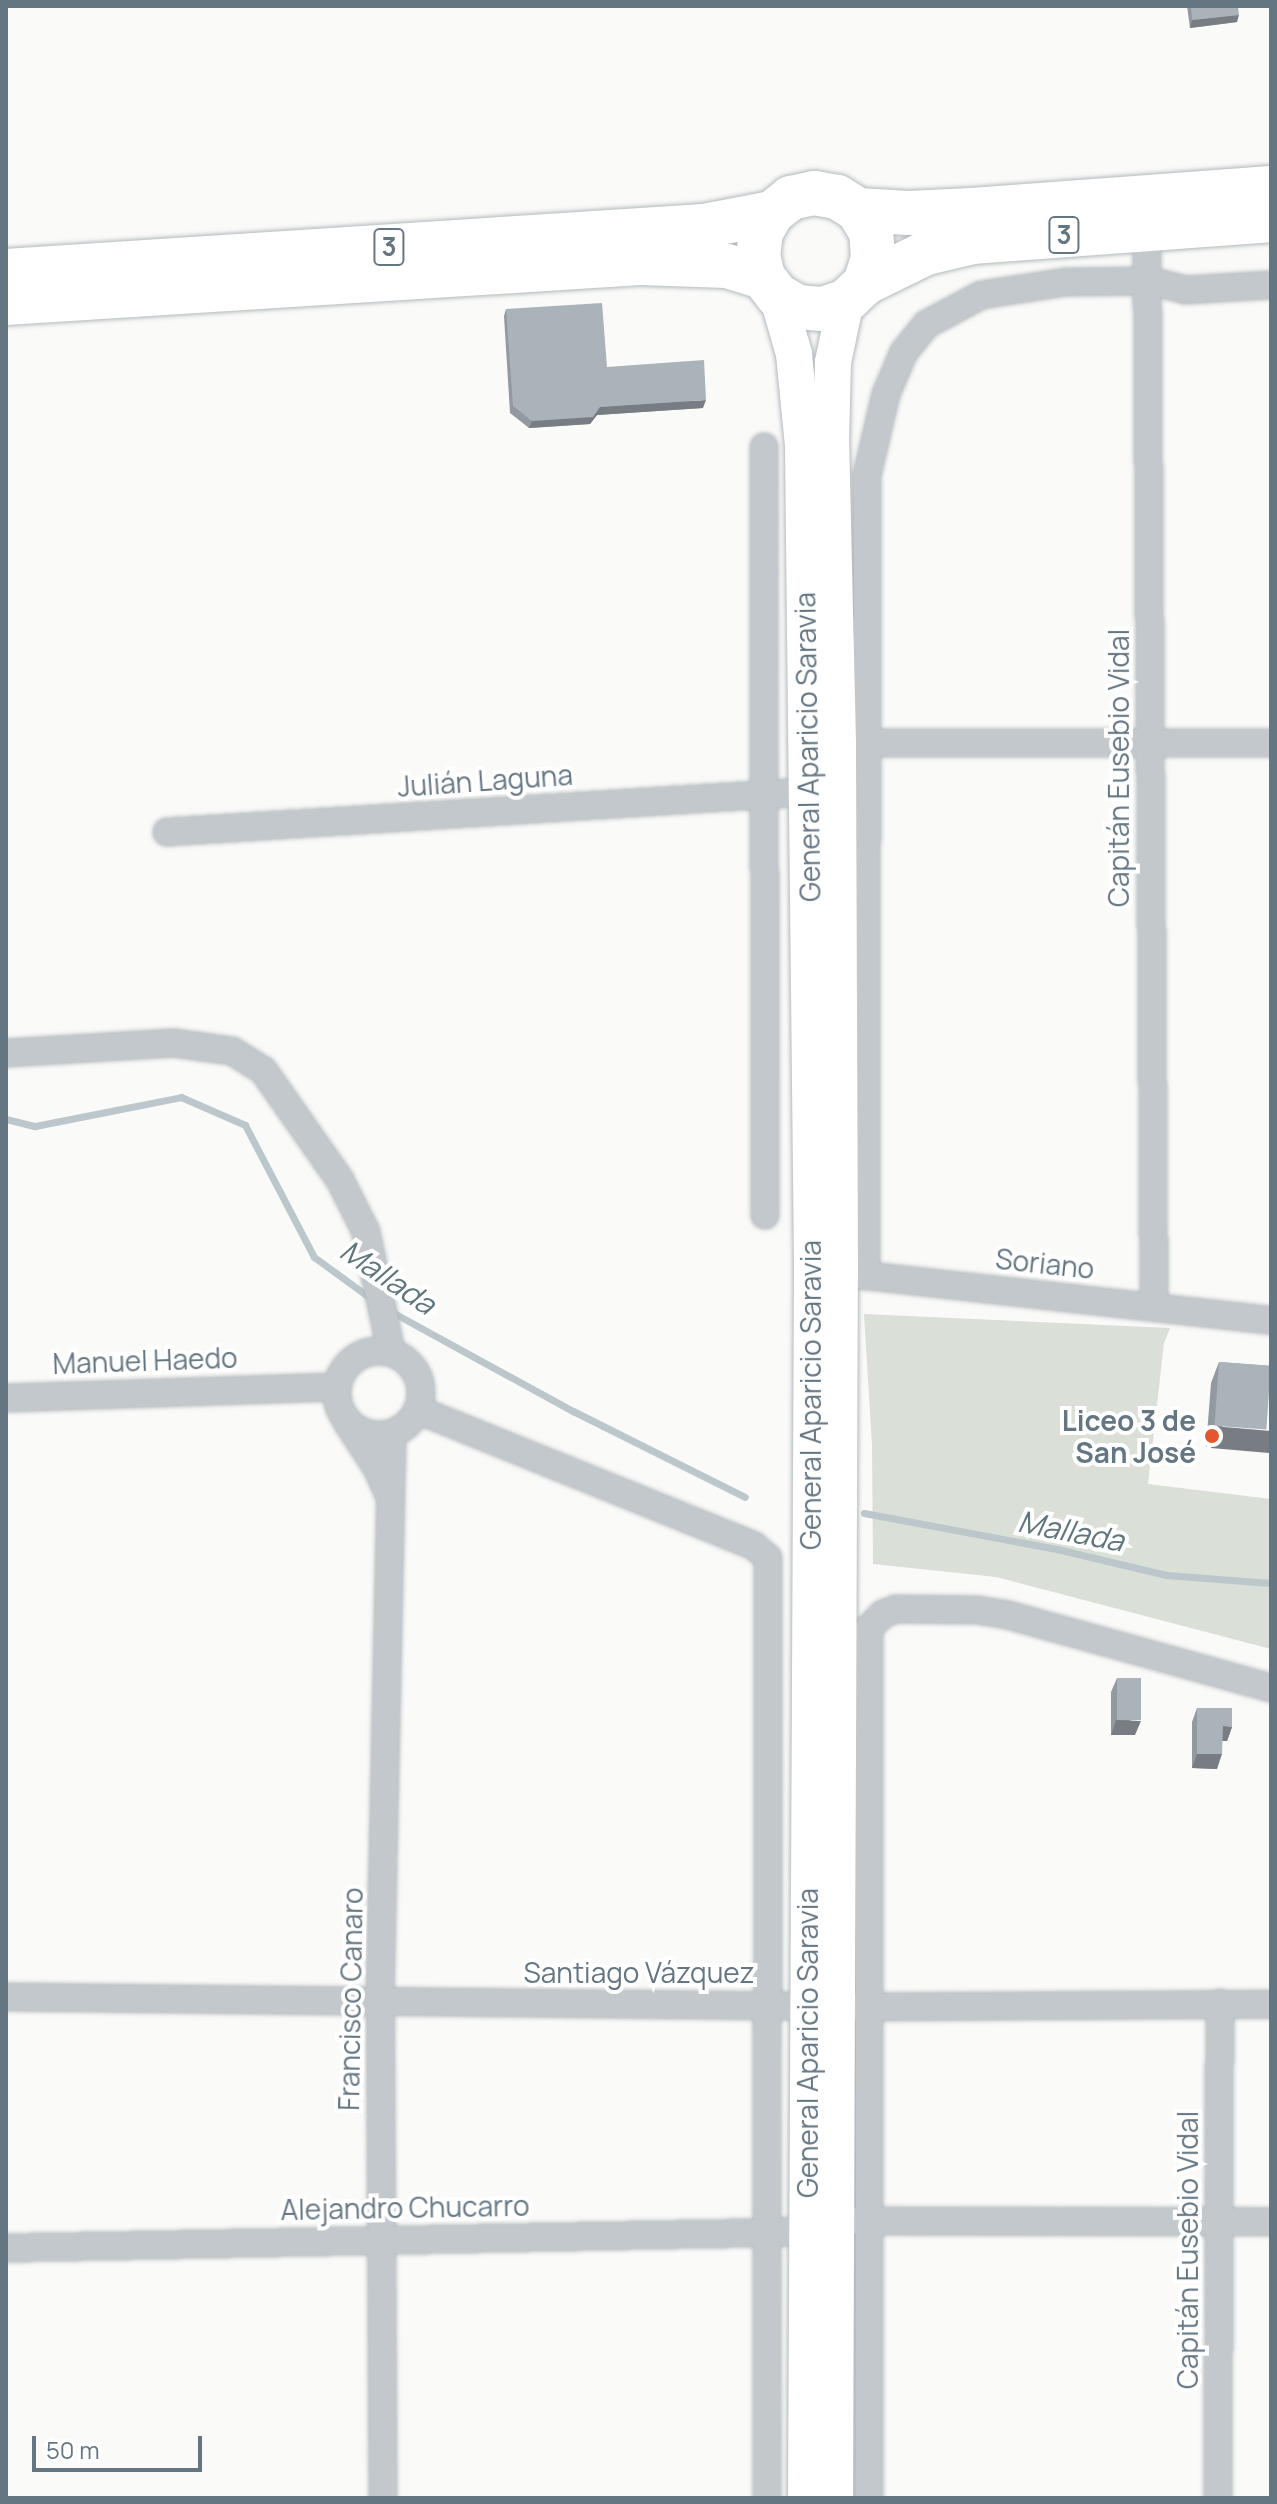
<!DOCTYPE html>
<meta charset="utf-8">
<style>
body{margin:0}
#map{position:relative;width:1277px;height:2504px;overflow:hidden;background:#fafaf8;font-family:Manrope,sans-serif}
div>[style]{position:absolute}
.green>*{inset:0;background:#dadfd7}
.stream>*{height:7px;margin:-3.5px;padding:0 3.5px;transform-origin:3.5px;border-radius:3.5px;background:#bbc7cb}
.roads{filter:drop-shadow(0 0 2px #b3babf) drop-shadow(0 0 2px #b3babf)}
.street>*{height:26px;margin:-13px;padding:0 13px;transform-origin:13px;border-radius:13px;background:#c3c8cc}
.street>.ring{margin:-13px;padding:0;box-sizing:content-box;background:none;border:26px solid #c3c8cc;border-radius:50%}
.secondary>*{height:36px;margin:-18px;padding:0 18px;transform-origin:18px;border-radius:18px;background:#fff}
.highway>*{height:44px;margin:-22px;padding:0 22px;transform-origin:22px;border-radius:22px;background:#fff}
.wall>*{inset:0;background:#929a9f}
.shaded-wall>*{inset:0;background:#777d82;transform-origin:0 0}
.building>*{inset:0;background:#aab3b9;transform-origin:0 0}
.dots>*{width:22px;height:22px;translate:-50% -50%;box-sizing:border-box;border:4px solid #fff;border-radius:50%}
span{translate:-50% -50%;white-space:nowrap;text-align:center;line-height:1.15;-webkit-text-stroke:8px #fff;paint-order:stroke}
.shield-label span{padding:2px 6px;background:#fff;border:2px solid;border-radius:6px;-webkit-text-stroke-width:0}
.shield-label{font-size:26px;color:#657683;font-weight:700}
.street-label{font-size:28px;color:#657683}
.poi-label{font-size:28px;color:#657683;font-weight:700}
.right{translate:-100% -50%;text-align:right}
.water-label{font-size:30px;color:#60757c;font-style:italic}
.frame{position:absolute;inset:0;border:8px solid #657683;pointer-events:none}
.scale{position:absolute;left:32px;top:2436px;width:170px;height:36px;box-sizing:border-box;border:4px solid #657683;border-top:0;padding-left:10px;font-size:24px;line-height:28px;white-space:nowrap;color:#657683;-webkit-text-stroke:6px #fff;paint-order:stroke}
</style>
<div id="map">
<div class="green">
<div style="clip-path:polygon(864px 1314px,1170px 1328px,1164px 1343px,1148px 1484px,1271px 1499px,1271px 1649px,996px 1577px,873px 1564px,872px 1445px)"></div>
</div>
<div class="stream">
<div style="left:6px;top:1119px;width:30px;rotate:14deg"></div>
<div style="left:35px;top:1126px;width:149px;rotate:-11.2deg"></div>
<div style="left:181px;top:1097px;width:70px;rotate:23.6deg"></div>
<div style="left:245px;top:1125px;width:149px;rotate:62.4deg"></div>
<div style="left:314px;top:1257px;width:73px;rotate:36.1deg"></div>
<div style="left:390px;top:1311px;width:209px;rotate:28.7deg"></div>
<div style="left:573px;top:1411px;width:192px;rotate:26.6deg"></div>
<div style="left:864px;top:1513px;width:200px;rotate:10.6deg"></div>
<div style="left:1061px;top:1550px;width:108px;rotate:13.4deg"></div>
<div style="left:1166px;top:1575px;width:105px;rotate:4.4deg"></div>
</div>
<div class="roads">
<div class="street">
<div style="left:1147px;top:229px;width:1078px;rotate:89.63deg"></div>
<div style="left:764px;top:447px;width:768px;rotate:89.93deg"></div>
<div style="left:851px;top:743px;width:420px"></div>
<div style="left:167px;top:832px;width:641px;rotate:-3.58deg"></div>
<div style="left:6px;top:1053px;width:168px;rotate:-3.4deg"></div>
<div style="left:174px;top:1043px;width:59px;rotate:7.9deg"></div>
<div style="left:232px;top:1051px;width:36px;rotate:32deg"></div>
<div style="left:263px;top:1070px;width:134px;rotate:55deg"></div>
<div style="left:340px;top:1180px;width:58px;rotate:63.4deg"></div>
<div style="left:366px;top:1232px;width:122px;rotate:78.1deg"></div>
<div style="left:851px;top:1274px;width:423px;rotate:6.3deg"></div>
<div style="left:866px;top:1276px;width:801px;rotate:-89.93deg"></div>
<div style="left:867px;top:475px;width:83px;rotate:-76.8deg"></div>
<div style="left:886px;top:394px;width:46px;rotate:-66.8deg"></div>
<div style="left:904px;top:352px;width:36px;rotate:-51deg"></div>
<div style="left:927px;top:324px;width:61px;rotate:-28.2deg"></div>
<div style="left:981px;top:295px;width:86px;rotate:-8.7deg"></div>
<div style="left:1066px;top:282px;width:84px;rotate:-0.7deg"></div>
<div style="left:1150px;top:281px;width:36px;rotate:14deg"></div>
<div style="left:1185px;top:290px;width:86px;rotate:-3.3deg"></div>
<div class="ring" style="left:337px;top:1351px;width:58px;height:58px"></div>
<div style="left:6px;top:1398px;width:331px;rotate:-1.9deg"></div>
<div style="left:418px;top:1410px;width:362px;rotate:22deg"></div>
<div style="left:754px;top:1546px;width:18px;rotate:41deg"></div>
<div style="left:768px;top:1558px;width:940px;rotate:90.06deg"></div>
<div style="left:347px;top:1422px;width:55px;rotate:56.9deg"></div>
<div style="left:377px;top:1468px;width:30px;rotate:66deg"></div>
<div style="left:6px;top:1997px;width:864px;rotate:0.66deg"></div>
<div style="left:870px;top:2007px;width:401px;rotate:-0.4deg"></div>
<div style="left:855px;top:2221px;width:416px;rotate:0.1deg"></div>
<div style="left:6px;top:2248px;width:800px;rotate:-1.15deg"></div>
<div style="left:383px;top:2498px;width:496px;rotate:-90.3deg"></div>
<div style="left:380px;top:2002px;width:568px;rotate:-88.79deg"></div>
<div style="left:869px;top:2498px;width:870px;rotate:-90deg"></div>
<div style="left:869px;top:1628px;width:20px;rotate:-45deg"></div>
<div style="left:883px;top:1614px;width:14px;rotate:-21deg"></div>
<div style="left:896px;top:1609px;width:81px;rotate:0.7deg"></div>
<div style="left:977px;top:1610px;width:31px;rotate:9deg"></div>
<div style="left:1008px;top:1615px;width:273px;rotate:15.5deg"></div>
<div style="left:1218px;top:2498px;width:495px;rotate:-89.8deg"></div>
</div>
<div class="secondary">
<div style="left:777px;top:295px;width:61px;rotate:73.9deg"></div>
<div style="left:794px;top:354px;width:92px;rotate:84.4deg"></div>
<div style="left:803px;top:446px;width:824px;rotate:89.37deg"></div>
<div style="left:812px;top:1270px;width:1228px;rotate:90.28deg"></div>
<div style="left:835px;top:2498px;width:1225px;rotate:-89.77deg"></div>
<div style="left:840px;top:1273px;width:530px;rotate:-90.22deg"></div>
<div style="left:838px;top:743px;width:300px;rotate:-91.3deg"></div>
<div style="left:831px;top:443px;width:81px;rotate:-88.6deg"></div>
<div style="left:833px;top:362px;width:62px;rotate:-78deg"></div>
</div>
<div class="highway">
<div style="left:858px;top:210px;width:50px;rotate:3.4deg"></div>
<div style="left:908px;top:213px;width:64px;rotate:-2.7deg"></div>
<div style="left:972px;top:210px;width:300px;rotate:-4.2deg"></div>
<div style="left:6px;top:271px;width:699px;rotate:-3.69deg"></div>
<div style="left:704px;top:226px;width:69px;rotate:-10.8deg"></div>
<div style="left:865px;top:283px;width:26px;rotate:-72deg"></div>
<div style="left:873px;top:258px;width:26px;rotate:-94deg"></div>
<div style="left:871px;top:232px;width:26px;rotate:-121deg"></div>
<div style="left:858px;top:210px;width:25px;rotate:-148deg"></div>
<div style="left:837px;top:197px;width:23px;rotate:-170deg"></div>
<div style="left:814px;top:193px;width:24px;rotate:168deg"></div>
<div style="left:791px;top:198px;width:24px;rotate:142deg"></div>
<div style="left:772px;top:213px;width:22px;rotate:120deg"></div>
<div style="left:761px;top:232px;width:23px;rotate:97deg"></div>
<div style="left:758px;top:255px;width:23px;rotate:77deg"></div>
<div style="left:763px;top:277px;width:23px;rotate:52deg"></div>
<div style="left:777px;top:295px;width:24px;rotate:30deg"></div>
<div style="left:798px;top:307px;width:25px;rotate:5deg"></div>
<div style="left:823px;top:309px;width:24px;rotate:-19deg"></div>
<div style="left:846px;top:301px;width:26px;rotate:-43deg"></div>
<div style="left:865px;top:283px;width:68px;rotate:-26.2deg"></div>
<div style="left:926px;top:253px;width:48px;rotate:-13.2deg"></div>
<div style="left:973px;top:242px;width:299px;rotate:-4.2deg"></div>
<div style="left:6px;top:303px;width:635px;rotate:-3.61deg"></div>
<div style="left:640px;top:263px;width:87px;rotate:2deg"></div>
<div style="left:727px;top:266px;width:38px;rotate:17deg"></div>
</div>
</div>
<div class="wall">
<div style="clip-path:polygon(1187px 6px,1238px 6px,1237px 22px,1190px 28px)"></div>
<div style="clip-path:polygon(506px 309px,607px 367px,703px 408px,597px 415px,590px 424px,529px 428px,510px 413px,504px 316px)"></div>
<div style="clip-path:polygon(1219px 1362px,1271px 1366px,1206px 1447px,1211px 1383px)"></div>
<div style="clip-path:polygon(1117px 1678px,1135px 1735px,1111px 1735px,1111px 1692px)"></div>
<div style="clip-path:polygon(1197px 1708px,1232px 1727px,1227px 1741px,1222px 1741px,1217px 1769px,1192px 1768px,1192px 1722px)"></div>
</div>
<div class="shaded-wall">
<div style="clip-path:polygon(1239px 15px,1237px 22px,1190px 28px,1192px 20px)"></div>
<div style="clip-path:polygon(706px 400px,703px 408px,597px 415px,590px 424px,529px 428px,532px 421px,600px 407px)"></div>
<div style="left:1213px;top:1426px;width:58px;height:22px;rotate:5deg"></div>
<div style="clip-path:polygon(1116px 1720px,1141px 1721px,1135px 1735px,1111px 1735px)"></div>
<div style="clip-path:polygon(1223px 1726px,1232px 1727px,1227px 1741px,1217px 1741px)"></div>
<div style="clip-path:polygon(1197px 1754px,1222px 1754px,1217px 1769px,1192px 1768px)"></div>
</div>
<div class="building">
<div style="clip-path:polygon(1191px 6px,1238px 6px,1239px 15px,1192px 20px)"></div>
<div style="clip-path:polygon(602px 303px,607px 367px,704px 360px,706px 400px,600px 407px,593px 417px,532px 421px,513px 406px,506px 309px)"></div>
<div style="left:1219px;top:1362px;width:52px;height:64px;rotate:4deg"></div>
<div style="left:1117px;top:1678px;width:24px;height:42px"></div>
<div style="clip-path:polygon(1197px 1708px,1232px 1708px,1232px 1727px,1223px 1726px,1222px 1754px,1197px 1754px)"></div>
</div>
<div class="dots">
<div style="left:1212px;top:1436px;background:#e4572e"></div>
</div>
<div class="shield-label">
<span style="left:1064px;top:235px">3</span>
<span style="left:389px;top:247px">3</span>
</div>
<div class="street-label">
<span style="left:807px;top:747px;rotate:-91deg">General Aparicio Saravia</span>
<span style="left:1118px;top:768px;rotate:-90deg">Capitán Eusebio Vidal</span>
<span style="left:485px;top:780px;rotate:-4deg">Julián Laguna</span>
<span style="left:1045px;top:1263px;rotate:6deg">Soriano</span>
<span style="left:145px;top:1360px;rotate:-2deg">Manuel Haedo</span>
<span style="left:810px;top:1395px;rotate:-90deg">General Aparicio Saravia</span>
<span style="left:639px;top:1972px">Santiago Vázquez</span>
<span style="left:350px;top:1999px;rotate:-89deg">Francisco Canaro</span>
<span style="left:807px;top:2043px;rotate:-90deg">General Aparicio Saravia</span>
<span style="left:405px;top:2207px;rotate:-1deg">Alejandro Chucarro</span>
<span style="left:1187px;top:2250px;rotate:-90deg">Capitán Eusebio Vidal</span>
</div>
<div class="poi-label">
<span class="right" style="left:1196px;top:1436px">Liceo 3 de<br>San José</span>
</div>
<div class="water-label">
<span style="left:388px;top:1277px;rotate:34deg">Mallada</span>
<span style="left:1071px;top:1531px;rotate:11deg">Mallada</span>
</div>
<div class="frame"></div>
<div class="scale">50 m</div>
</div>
